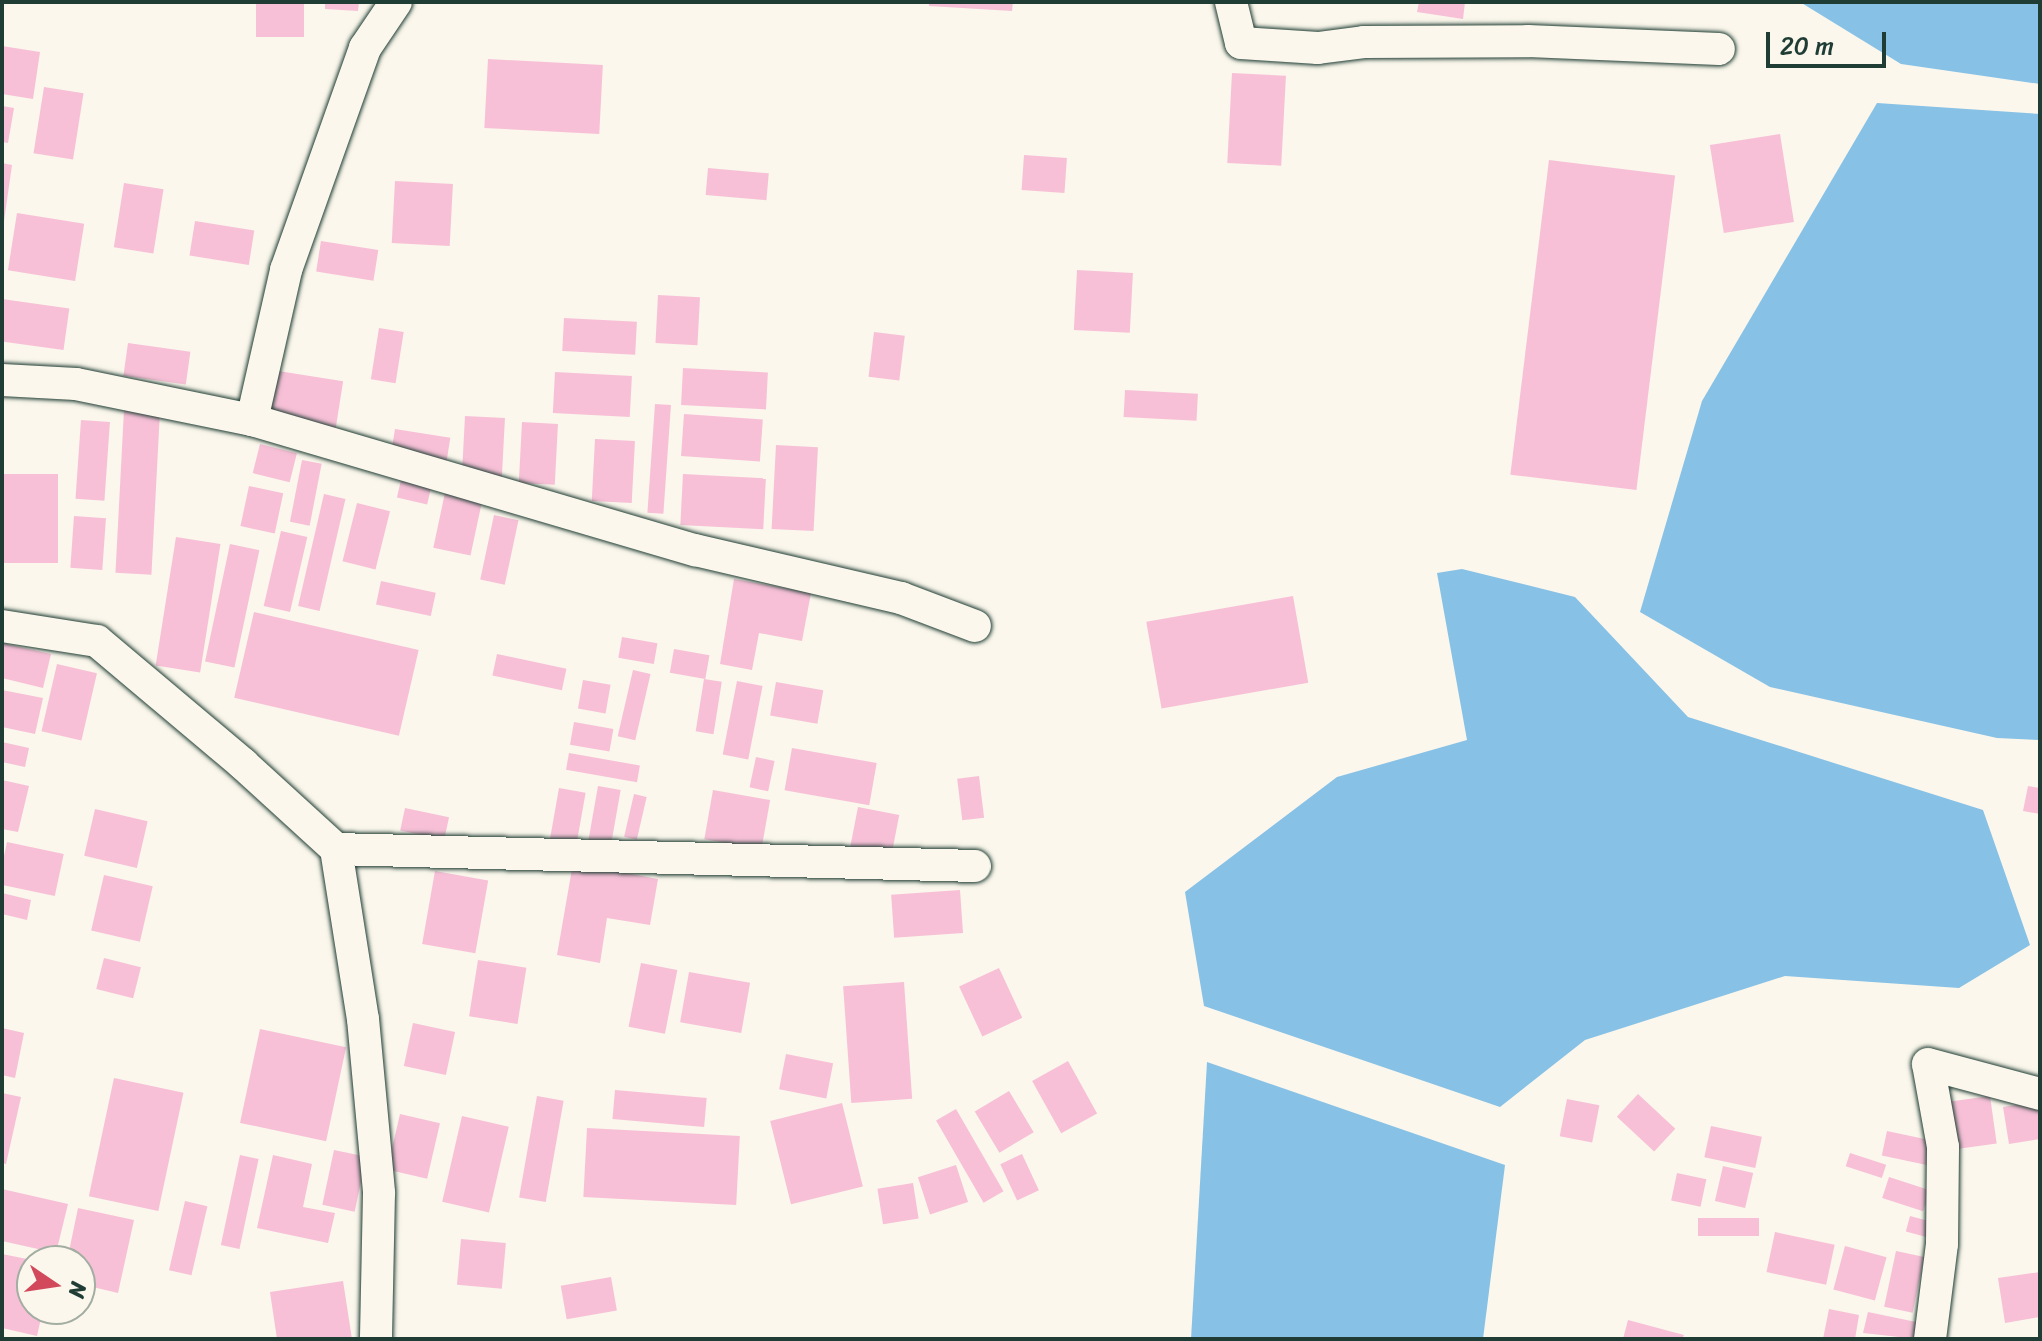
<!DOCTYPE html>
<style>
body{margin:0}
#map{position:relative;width:2042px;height:1341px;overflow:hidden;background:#fbf7ec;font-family:Sriracha,sans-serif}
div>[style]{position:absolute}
.water>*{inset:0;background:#87c1e6}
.building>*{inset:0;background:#f7c0d7;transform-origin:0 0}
.roads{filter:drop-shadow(0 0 2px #1f3d34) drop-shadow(0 0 2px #1f3d34)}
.street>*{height:32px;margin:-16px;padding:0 16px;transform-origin:16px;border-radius:16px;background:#fbf7ec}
span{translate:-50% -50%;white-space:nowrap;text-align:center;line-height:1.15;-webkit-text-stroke:6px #fbf7ec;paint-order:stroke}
.frame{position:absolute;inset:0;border:4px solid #1f3d34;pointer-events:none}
.north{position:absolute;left:16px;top:1245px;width:80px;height:80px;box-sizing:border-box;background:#fbf7ec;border:2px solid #a3ada2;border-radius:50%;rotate:103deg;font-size:22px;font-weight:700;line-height:32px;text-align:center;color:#1f3d34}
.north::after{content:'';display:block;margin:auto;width:28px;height:36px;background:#d1495b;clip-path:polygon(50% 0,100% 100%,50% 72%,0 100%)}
.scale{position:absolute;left:1766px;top:32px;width:120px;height:36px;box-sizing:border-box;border:4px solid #1f3d34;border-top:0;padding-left:10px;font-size:24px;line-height:28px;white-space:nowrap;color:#1f3d34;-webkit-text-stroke:6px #fbf7ec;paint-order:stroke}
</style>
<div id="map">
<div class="water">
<div style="clip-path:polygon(1800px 2px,2040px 2px,2040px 84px,1901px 64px)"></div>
<div style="clip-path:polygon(1877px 103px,2040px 114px,2040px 740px,1997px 738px,1770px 687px,1640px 612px,1702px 401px)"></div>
<div style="clip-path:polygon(1462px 569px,1575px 597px,1688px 717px,1983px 810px,2030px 945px,1959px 988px,1785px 976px,1585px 1040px,1500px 1107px,1204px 1006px,1185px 892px,1337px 777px,1467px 740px,1437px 573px)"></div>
<div style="clip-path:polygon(1207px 1062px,1505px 1165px,1483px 1339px,1191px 1339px)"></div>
</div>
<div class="building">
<div style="left:256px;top:2px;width:48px;height:35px"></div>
<div style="clip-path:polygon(325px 2px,359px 2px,358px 11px,325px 9px)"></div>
<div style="clip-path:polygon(929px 2px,1013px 2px,1012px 11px,929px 6px)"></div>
<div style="clip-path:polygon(1419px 2px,1465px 2px,1463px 19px,1417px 12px)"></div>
<div style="clip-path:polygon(2px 46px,40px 52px,33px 99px,2px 94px)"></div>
<div style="left:488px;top:59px;width:115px;height:69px;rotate:3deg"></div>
<div style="left:1232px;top:73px;width:54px;height:90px;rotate:3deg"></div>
<div style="left:44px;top:87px;width:40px;height:67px;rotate:9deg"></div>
<div style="clip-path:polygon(2px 106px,14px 108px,8px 143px,2px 142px)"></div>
<div style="left:1780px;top:134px;width:89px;height:71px;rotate:81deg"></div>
<div style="left:1024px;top:155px;width:43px;height:35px;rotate:4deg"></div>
<div style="left:1549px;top:160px;width:127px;height:317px;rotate:7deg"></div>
<div style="clip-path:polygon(2px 163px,12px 165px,4px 221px,2px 221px)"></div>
<div style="left:708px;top:168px;width:61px;height:27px;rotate:5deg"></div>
<div style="left:395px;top:181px;width:58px;height:62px;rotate:3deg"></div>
<div style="left:124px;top:183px;width:40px;height:65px;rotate:9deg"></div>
<div style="left:17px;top:213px;width:68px;height:58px;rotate:9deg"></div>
<div style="left:195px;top:221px;width:60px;height:35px;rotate:9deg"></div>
<div style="left:321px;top:241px;width:58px;height:31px;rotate:9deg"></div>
<div style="left:1077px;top:270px;width:56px;height:60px;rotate:3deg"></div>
<div style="left:658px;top:295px;width:42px;height:48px;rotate:3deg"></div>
<div style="left:2px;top:299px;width:68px;height:42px;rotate:8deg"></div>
<div style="left:564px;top:318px;width:73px;height:33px;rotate:3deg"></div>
<div style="left:379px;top:328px;width:25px;height:52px;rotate:9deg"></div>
<div style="left:874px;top:332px;width:31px;height:45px;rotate:7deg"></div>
<div style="left:128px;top:343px;width:63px;height:33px;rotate:8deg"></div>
<div style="left:683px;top:368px;width:85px;height:37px;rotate:3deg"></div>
<div style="left:272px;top:370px;width:72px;height:47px;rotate:9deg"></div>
<div style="left:555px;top:372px;width:77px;height:41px;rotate:3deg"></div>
<div style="left:1125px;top:390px;width:73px;height:27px;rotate:3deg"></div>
<div style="left:655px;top:404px;width:16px;height:109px;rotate:4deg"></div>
<div style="left:124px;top:410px;width:36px;height:163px;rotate:3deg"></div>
<div style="left:684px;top:414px;width:79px;height:42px;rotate:4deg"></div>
<div style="left:465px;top:416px;width:40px;height:62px;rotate:3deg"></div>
<div style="left:81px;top:420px;width:29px;height:79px;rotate:4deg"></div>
<div style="left:522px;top:422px;width:36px;height:61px;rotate:3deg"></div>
<div style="left:395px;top:429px;width:56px;height:28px;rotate:9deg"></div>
<div style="left:595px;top:439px;width:40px;height:62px;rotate:3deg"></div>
<div style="left:260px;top:444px;width:38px;height:30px;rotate:14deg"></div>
<div style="left:776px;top:445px;width:42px;height:84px;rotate:3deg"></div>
<div style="left:302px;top:460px;width:20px;height:63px;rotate:11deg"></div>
<div style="left:2px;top:474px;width:56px;height:89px"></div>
<div style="left:683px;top:474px;width:83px;height:51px;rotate:3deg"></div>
<div style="left:401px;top:480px;width:31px;height:18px;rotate:13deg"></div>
<div style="left:249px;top:486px;width:35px;height:41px;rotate:12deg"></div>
<div style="left:446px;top:488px;width:38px;height:61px;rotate:12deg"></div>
<div style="left:324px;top:494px;width:22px;height:115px;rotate:13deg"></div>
<div style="left:357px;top:503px;width:34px;height:60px;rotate:14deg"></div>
<div style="left:494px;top:515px;width:25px;height:66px;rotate:12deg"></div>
<div style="left:74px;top:516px;width:32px;height:52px;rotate:4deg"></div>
<div style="left:281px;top:531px;width:27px;height:77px;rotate:13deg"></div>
<div style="left:176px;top:537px;width:45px;height:130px;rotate:9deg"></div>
<div style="left:230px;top:544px;width:30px;height:120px;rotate:12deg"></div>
<div style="clip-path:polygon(734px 579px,811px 593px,802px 641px,759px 633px,752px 670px,720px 664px)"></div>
<div style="left:381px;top:581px;width:56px;height:24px;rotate:12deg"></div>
<div style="left:1293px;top:596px;width:88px;height:149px;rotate:80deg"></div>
<div style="left:254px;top:612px;width:169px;height:88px;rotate:13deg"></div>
<div style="left:622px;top:637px;width:36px;height:21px;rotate:10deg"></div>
<div style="clip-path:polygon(2px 643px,51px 654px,43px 688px,2px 678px)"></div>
<div style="left:674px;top:649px;width:36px;height:24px;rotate:10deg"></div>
<div style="left:497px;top:654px;width:71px;height:22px;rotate:12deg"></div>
<div style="left:57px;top:664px;width:41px;height:69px;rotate:13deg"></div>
<div style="left:633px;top:670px;width:18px;height:68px;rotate:13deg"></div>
<div style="left:704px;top:679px;width:18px;height:53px;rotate:9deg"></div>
<div style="left:583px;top:680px;width:28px;height:29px;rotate:10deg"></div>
<div style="left:737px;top:681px;width:26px;height:75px;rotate:11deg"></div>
<div style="left:776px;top:682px;width:48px;height:34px;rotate:10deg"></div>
<div style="clip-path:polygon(2px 690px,43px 698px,35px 734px,2px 727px)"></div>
<div style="left:574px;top:722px;width:40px;height:23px;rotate:10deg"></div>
<div style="clip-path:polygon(2px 742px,29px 748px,25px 767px,2px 762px)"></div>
<div style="left:792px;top:748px;width:86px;height:43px;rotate:10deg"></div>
<div style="left:569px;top:753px;width:72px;height:17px;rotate:10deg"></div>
<div style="left:756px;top:757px;width:19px;height:31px;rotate:12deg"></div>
<div style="left:979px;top:776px;width:42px;height:22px;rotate:83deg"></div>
<div style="clip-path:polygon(2px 780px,29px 786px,18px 832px,2px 829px)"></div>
<div style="left:598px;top:786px;width:23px;height:57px;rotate:10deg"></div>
<div style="clip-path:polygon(2028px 786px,2040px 788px,2040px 814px,2023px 811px)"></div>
<div style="left:559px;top:788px;width:27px;height:54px;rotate:10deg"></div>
<div style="left:713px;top:790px;width:58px;height:50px;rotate:10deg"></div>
<div style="left:634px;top:794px;width:13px;height:44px;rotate:13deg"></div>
<div style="left:858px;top:807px;width:42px;height:45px;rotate:11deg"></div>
<div style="left:405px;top:808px;width:45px;height:23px;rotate:12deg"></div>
<div style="left:95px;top:809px;width:54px;height:48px;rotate:13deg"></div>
<div style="left:7px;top:842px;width:58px;height:43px;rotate:12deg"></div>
<div style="clip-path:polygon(573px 863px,658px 879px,650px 925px,607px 918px,600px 963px,557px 955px)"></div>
<div style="left:435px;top:871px;width:54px;height:74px;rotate:10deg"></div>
<div style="left:104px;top:875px;width:50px;height:57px;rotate:13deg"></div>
<div style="left:960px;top:890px;width:43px;height:69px;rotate:86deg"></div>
<div style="clip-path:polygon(2px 893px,31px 900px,27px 920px,2px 914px)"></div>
<div style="left:104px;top:958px;width:38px;height:32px;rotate:14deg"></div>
<div style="left:478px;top:960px;width:49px;height:57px;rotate:9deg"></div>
<div style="left:641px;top:963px;width:37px;height:65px;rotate:11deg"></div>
<div style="left:999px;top:968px;width:55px;height:44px;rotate:65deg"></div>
<div style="left:689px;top:972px;width:62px;height:51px;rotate:10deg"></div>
<div style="left:904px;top:982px;width:117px;height:61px;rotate:86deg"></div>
<div style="left:413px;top:1023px;width:43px;height:44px;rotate:12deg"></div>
<div style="clip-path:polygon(2px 1028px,24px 1033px,15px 1078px,2px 1075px)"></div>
<div style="left:260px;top:1029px;width:88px;height:96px;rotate:12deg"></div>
<div style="left:786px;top:1054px;width:48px;height:36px;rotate:11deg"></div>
<div style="left:1068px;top:1061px;width:60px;height:41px;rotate:61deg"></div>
<div style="left:114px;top:1078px;width:71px;height:121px;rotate:12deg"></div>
<div style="left:615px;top:1090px;width:92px;height:29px;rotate:5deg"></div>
<div style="left:1009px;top:1091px;width:48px;height:40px;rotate:59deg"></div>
<div style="clip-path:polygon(2px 1093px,21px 1097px,6px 1164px,2px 1163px)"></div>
<div style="left:1638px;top:1094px;width:51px;height:31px;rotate:43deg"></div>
<div style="left:537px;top:1096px;width:27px;height:103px;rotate:10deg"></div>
<div style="left:1990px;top:1096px;width:48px;height:40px;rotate:82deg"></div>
<div style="left:1567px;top:1099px;width:33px;height:38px;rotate:11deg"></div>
<div style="clip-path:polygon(2040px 1101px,2040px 1139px,2009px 1144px,2003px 1107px)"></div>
<div style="left:842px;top:1103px;width:86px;height:74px;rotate:76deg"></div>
<div style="left:956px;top:1109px;width:95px;height:23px;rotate:60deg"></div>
<div style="left:400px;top:1114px;width:41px;height:57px;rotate:13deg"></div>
<div style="left:462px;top:1116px;width:48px;height:88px;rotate:13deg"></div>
<div style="left:1711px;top:1126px;width:52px;height:32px;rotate:12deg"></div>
<div style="left:587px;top:1128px;width:153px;height:69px;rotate:3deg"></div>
<div style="left:1887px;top:1131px;width:47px;height:25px;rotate:12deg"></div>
<div style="left:334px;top:1150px;width:33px;height:56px;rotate:12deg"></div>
<div style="left:1850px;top:1153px;width:38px;height:14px;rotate:18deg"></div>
<div style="left:1022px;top:1154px;width:40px;height:24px;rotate:65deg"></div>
<div style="left:240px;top:1155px;width:19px;height:92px;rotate:12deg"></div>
<div style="clip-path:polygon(273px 1155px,312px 1164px,303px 1207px,335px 1213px,328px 1243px,257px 1228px)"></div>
<div style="left:956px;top:1165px;width:39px;height:40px;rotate:72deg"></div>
<div style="left:1723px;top:1166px;width:31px;height:36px;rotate:13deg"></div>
<div style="left:1677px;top:1173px;width:30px;height:28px;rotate:12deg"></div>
<div style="left:1889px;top:1177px;width:43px;height:22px;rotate:18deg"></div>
<div style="left:913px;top:1183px;width:36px;height:36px;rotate:81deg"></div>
<div style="clip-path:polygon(2px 1189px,68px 1204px,56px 1253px,2px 1241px)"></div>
<div style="left:185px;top:1201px;width:23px;height:71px;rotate:13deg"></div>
<div style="clip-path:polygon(78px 1208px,134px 1220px,118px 1293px,80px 1284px,80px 1261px,67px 1261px)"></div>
<div style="left:1910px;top:1216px;width:24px;height:16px;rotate:15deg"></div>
<div style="left:1759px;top:1218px;width:18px;height:61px;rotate:90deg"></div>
<div style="left:1775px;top:1232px;width:61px;height:41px;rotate:12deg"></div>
<div style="left:461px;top:1239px;width:45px;height:46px;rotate:5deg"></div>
<div style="left:1845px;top:1246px;width:43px;height:45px;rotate:15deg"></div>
<div style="left:1896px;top:1251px;width:29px;height:57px;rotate:12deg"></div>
<div style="clip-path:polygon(2px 1254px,32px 1260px,32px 1309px,43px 1309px,37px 1336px,2px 1328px)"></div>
<div style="clip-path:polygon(2040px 1272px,2040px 1317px,2005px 1323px,1998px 1278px)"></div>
<div style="left:611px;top:1277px;width:34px;height:51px;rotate:80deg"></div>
<div style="clip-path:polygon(343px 1281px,352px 1339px,277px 1339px,270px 1292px)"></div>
<div style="clip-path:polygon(1829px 1309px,1859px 1315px,1855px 1339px,1823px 1339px)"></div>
<div style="clip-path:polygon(1868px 1312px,1921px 1323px,1917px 1339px,1863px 1333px)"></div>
<div style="clip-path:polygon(1628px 1320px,1684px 1335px,1682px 1339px,1623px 1339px)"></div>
</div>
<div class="roads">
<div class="street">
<div style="left:1231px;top:2px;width:42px;rotate:76.3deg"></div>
<div style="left:1241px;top:43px;width:77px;rotate:3.7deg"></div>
<div style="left:1318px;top:48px;width:46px;rotate:-7.4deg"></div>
<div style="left:1364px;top:42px;width:164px;rotate:-0.3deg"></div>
<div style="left:1528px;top:41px;width:191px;rotate:2.4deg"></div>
<div style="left:2px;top:380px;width:74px;rotate:3.1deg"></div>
<div style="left:76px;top:384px;width:180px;rotate:11.6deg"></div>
<div style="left:252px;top:420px;width:462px;rotate:16.4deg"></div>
<div style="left:695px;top:550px;width:212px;rotate:13.1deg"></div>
<div style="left:901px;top:598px;width:79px;rotate:20.7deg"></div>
<div style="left:252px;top:420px;width:154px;rotate:-77.2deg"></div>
<div style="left:286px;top:270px;width:236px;rotate:-70.4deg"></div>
<div style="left:365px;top:48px;width:55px;rotate:-56deg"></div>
<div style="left:2px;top:626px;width:96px;rotate:9deg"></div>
<div style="left:97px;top:641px;width:191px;rotate:40.1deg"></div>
<div style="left:243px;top:764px;width:126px;rotate:42.4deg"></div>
<div style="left:336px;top:849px;width:639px;rotate:1.52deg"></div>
<div style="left:336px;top:849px;width:172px;rotate:81deg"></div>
<div style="left:363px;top:1019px;width:175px;rotate:84.7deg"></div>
<div style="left:379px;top:1193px;width:146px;rotate:91.2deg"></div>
<div style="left:1930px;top:1339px;width:96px;rotate:-82.8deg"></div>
<div style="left:1942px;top:1244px;width:97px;rotate:-89.4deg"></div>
<div style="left:1943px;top:1147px;width:84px;rotate:-100.2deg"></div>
<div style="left:1928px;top:1064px;width:116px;rotate:15deg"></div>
</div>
</div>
<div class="frame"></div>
<div class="north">N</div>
<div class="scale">20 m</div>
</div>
